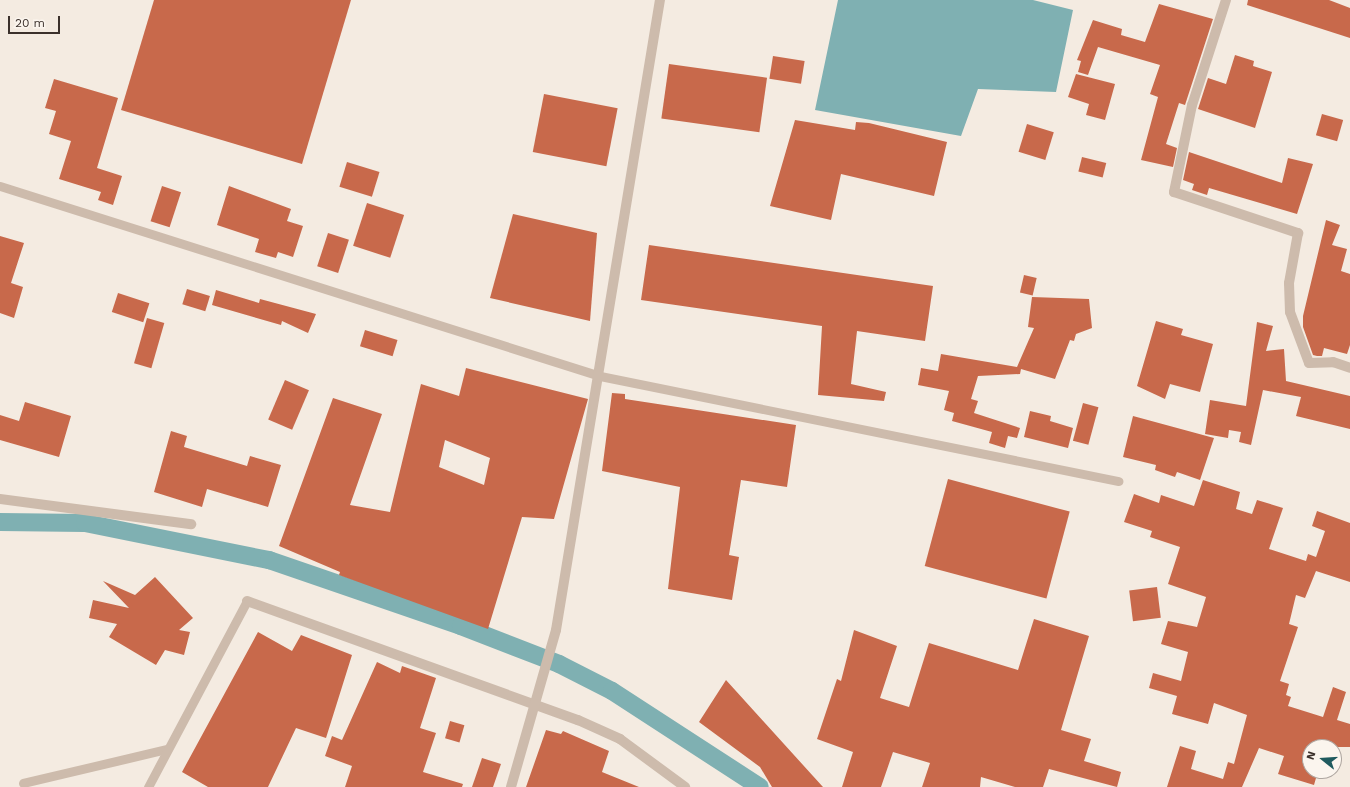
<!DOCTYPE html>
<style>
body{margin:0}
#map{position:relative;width:1350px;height:787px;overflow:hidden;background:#f4ebe1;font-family:"Work Sans",sans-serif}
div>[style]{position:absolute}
.water>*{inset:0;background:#7fb0b2}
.canal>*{height:18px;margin:-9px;padding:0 9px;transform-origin:9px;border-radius:9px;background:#7fb0b2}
.building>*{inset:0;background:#c8694b;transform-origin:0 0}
.lane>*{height:9px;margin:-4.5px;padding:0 4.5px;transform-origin:4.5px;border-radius:4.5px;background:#cdbbac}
.street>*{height:10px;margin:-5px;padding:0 5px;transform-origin:5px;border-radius:5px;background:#cdbbac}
span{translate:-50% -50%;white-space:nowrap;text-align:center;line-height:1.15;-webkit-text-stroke:3px #fbf5ee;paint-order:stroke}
.north{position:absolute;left:1302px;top:739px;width:40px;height:40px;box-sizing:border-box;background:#fbf5ee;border:1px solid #aea6a0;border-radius:50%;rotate:287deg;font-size:11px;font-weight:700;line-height:16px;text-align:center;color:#3b302b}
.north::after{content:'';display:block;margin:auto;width:14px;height:18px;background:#1f5a5e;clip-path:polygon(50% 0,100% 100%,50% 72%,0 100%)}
.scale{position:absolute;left:8px;top:16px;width:52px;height:18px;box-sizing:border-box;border:2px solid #3b302b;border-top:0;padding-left:5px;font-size:12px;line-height:14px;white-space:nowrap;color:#3b302b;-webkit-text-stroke:3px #fbf5ee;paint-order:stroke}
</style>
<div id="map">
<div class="water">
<div style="clip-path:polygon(838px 0,1033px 0,1073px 10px,1056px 92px,978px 89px,961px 136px,815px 110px)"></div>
</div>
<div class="canal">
<div style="left:0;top:522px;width:85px;rotate:0.7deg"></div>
<div style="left:85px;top:523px;width:188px;rotate:11.4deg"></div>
<div style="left:269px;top:560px;width:203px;rotate:19deg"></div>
<div style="left:461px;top:626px;width:105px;rotate:21.2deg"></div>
<div style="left:559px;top:664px;width:59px;rotate:27deg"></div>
<div style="left:612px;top:691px;width:176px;rotate:33deg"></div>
</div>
<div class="building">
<div style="clip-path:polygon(154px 0,351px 0,302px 164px,121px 110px)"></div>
<div style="clip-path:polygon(1248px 0,1329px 0,1350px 8px,1350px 38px,1247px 5px)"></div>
<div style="clip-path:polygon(1159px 4px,1213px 19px,1185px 105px,1179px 103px,1166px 144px,1177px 148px,1173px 167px,1141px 160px,1158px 97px,1150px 94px,1160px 65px,1098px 47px,1088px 75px,1078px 72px,1081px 61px,1077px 60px,1093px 20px,1122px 29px,1121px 35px,1145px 42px)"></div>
<div style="clip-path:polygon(1235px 55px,1254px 61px,1253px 66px,1272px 72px,1255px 128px,1198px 109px,1208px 78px,1226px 84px)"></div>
<div style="left:773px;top:56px;width:32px;height:23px;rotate:9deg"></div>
<div style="left:669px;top:64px;width:99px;height:55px;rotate:8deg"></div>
<div style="clip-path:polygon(1076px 74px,1115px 84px,1105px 120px,1086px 115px,1089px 104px,1068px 97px)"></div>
<div style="clip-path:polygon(54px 79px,118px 98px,97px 168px,122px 176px,113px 205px,98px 200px,101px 192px,59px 179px,71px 141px,49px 134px,56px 111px,45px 108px)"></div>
<div style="left:544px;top:94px;width:75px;height:59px;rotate:11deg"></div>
<div style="left:1322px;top:114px;width:22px;height:22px;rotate:16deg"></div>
<div style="clip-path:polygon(795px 120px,855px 130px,856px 122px,869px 123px,947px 142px,934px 196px,841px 174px,831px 220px,770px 206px)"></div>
<div style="left:1027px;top:124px;width:28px;height:29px;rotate:17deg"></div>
<div style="clip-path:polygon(1189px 152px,1282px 183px,1288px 158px,1313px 164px,1297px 214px,1209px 188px,1207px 195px,1192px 190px,1194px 184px,1183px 180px)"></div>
<div style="left:1082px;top:157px;width:25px;height:15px;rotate:14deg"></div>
<div style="left:347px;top:162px;width:34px;height:26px;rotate:17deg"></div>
<div style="left:162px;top:186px;width:20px;height:37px;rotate:18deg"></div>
<div style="clip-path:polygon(229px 186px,291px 209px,287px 221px,303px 226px,293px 257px,278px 252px,276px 258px,255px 252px,259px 239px,217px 225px)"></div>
<div style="left:367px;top:203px;width:39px;height:45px;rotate:18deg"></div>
<div style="clip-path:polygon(513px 214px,597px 233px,590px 321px,490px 298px)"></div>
<div style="clip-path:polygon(1326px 220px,1340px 225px,1332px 245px,1347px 249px,1341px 271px,1350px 274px,1350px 345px,1347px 354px,1324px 348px,1322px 356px,1317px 356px,1313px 355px,1303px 327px,1303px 316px)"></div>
<div style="left:328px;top:233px;width:22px;height:35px;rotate:18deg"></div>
<div style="clip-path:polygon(0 236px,24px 243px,11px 283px,23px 287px,14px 318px,0 313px)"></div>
<div style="clip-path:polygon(649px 245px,933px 286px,925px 341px,857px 331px,851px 384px,886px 392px,884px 401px,818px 395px,822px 326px,641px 300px)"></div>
<div style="left:1024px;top:275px;width:13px;height:18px;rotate:13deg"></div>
<div style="left:187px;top:289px;width:24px;height:16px;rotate:17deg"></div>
<div style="clip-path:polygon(216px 290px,259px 303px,260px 299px,316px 314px,308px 333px,282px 321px,281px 325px,212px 305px)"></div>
<div style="left:118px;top:293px;width:33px;height:20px;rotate:18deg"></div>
<div style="clip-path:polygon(1032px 297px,1089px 299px,1092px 328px,1076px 334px,1074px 341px,1070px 340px,1055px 379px,1021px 369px,1020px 374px,978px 376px,971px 399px,978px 401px,974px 413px,1020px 428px,1017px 438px,1008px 436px,1005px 448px,989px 443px,992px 432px,952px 421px,954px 413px,944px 410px,949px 391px,918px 385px,921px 368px,938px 371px,941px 354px,1017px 367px,1034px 328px,1028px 327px)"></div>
<div style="left:147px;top:318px;width:18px;height:47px;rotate:16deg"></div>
<div style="clip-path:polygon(1156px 321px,1183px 329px,1181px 335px,1213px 344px,1200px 392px,1170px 384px,1165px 399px,1137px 386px)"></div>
<div style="clip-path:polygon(1257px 322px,1273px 326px,1266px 351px,1284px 349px,1286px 381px,1350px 396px,1350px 429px,1296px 416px,1301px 397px,1263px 390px,1251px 445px,1239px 442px,1241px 432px,1229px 430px,1228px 438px,1205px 434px,1210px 400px,1246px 406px)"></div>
<div style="left:365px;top:330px;width:34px;height:17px;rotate:17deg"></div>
<div style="clip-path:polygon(evenodd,466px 368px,588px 399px,554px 519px,522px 517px,488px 629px,339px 575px,340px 572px,279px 546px,333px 398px,382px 414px,350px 505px,390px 512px,421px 384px,459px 396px,466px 368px,445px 440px,490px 458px,484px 485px,439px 467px,445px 440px)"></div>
<div style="left:285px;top:380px;width:26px;height:43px;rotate:23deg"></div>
<div style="clip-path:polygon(612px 393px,625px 394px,625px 399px,796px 425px,787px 487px,741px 480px,729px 555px,739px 557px,732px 600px,668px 589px,680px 487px,602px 471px)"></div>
<div style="clip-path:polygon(25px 402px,71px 416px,59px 457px,0 440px,0 415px,19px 421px)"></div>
<div style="left:1083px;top:403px;width:16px;height:39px;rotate:15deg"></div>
<div style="clip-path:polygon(1030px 411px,1051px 416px,1050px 421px,1073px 428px,1068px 448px,1024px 437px)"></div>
<div style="clip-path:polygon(1133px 416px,1214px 438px,1200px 480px,1177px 472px,1175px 477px,1155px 470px,1156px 465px,1123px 457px)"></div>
<div style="clip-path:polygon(171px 431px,187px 436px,184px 447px,247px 466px,250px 456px,281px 465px,268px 507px,207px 489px,202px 507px,154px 492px)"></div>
<div style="left:948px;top:479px;width:126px;height:90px;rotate:15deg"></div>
<div style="clip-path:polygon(1203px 480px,1240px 492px,1236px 509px,1252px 514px,1257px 500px,1283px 508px,1269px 549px,1306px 561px,1308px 554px,1316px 557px,1325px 531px,1312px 526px,1317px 511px,1350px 523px,1350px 582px,1316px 571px,1305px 598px,1296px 595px,1289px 624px,1298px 627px,1280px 681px,1289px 684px,1286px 695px,1291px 697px,1288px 706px,1323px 717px,1333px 687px,1346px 692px,1337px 720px,1350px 724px,1350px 747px,1310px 747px,1310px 771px,1318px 771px,1314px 785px,1278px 774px,1284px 756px,1259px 748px,1242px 787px,1167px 787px,1180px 746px,1196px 751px,1191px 769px,1223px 779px,1228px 762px,1234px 764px,1247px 715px,1214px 703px,1208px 724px,1172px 714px,1177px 696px,1149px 688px,1153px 673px,1181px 681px,1188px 652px,1161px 644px,1168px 621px,1197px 627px,1206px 597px,1168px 584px,1180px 547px,1150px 537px,1152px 531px,1124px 522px,1134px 494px,1159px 503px,1161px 495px,1194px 506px)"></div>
<div style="clip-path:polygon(155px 577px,193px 618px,179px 630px,190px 632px,184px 655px,165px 650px,156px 665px,109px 637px,117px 624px,89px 618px,93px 600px,129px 608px,103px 581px,135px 595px)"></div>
<div style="left:1157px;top:587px;width:31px;height:28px;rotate:83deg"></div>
<div style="clip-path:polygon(1034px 619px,1089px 636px,1061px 730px,1091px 739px,1084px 761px,1121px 772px,1117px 787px,1049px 769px,1043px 787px,1015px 787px,981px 777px,980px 787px,922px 787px,930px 763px,893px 752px,881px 787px,842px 787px,853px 752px,817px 739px,837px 679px,841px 681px,854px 630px,897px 646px,880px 698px,909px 707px,929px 643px,1018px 670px)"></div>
<div style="clip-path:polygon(258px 632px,292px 651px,301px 635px,352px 655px,326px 738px,296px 728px,268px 787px,208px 787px,182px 772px)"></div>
<div style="clip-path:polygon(377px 662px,400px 673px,402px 666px,436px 678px,420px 728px,436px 733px,423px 772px,463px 784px,462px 787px,345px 787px,352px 766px,325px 756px,332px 736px,342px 740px)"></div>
<div style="clip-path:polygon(726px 680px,813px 776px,823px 787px,772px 787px,760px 767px,699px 722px)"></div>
<div style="left:450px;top:721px;width:15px;height:18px;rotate:16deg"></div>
<div style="clip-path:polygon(546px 730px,561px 734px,563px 731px,609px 751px,602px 772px,639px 787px,526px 787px)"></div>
<div style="clip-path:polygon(482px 758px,501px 764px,493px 787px,472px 787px)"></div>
</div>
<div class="lane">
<div style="left:0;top:186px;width:629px;rotate:17.57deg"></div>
<div style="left:600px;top:376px;width:529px;rotate:11.46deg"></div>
<div style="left:23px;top:783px;width:148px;rotate:-13.3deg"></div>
<div style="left:148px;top:787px;width:211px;rotate:-62deg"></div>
</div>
<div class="street">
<div style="left:1226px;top:0;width:110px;rotate:107.9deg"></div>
<div style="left:1192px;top:105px;width:89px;rotate:101.7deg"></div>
<div style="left:1174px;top:192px;width:131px;rotate:18.3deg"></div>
<div style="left:1298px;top:233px;width:51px;rotate:100.2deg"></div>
<div style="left:1289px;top:283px;width:29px;rotate:88deg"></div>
<div style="left:1290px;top:312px;width:54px;rotate:69.6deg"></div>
<div style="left:1309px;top:363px;width:24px;rotate:-2deg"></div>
<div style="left:1333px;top:362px;width:18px;rotate:19deg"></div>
<div style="left:0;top:499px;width:193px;rotate:7.5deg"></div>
<div style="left:247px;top:601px;width:352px;rotate:19.8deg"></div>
<div style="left:578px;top:720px;width:46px;rotate:24.3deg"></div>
<div style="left:620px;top:739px;width:81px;rotate:36.4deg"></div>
<div style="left:511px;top:787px;width:163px;rotate:-74deg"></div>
<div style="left:556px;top:630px;width:639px;rotate:-80.63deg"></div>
</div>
<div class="north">N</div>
<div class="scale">20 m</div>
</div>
